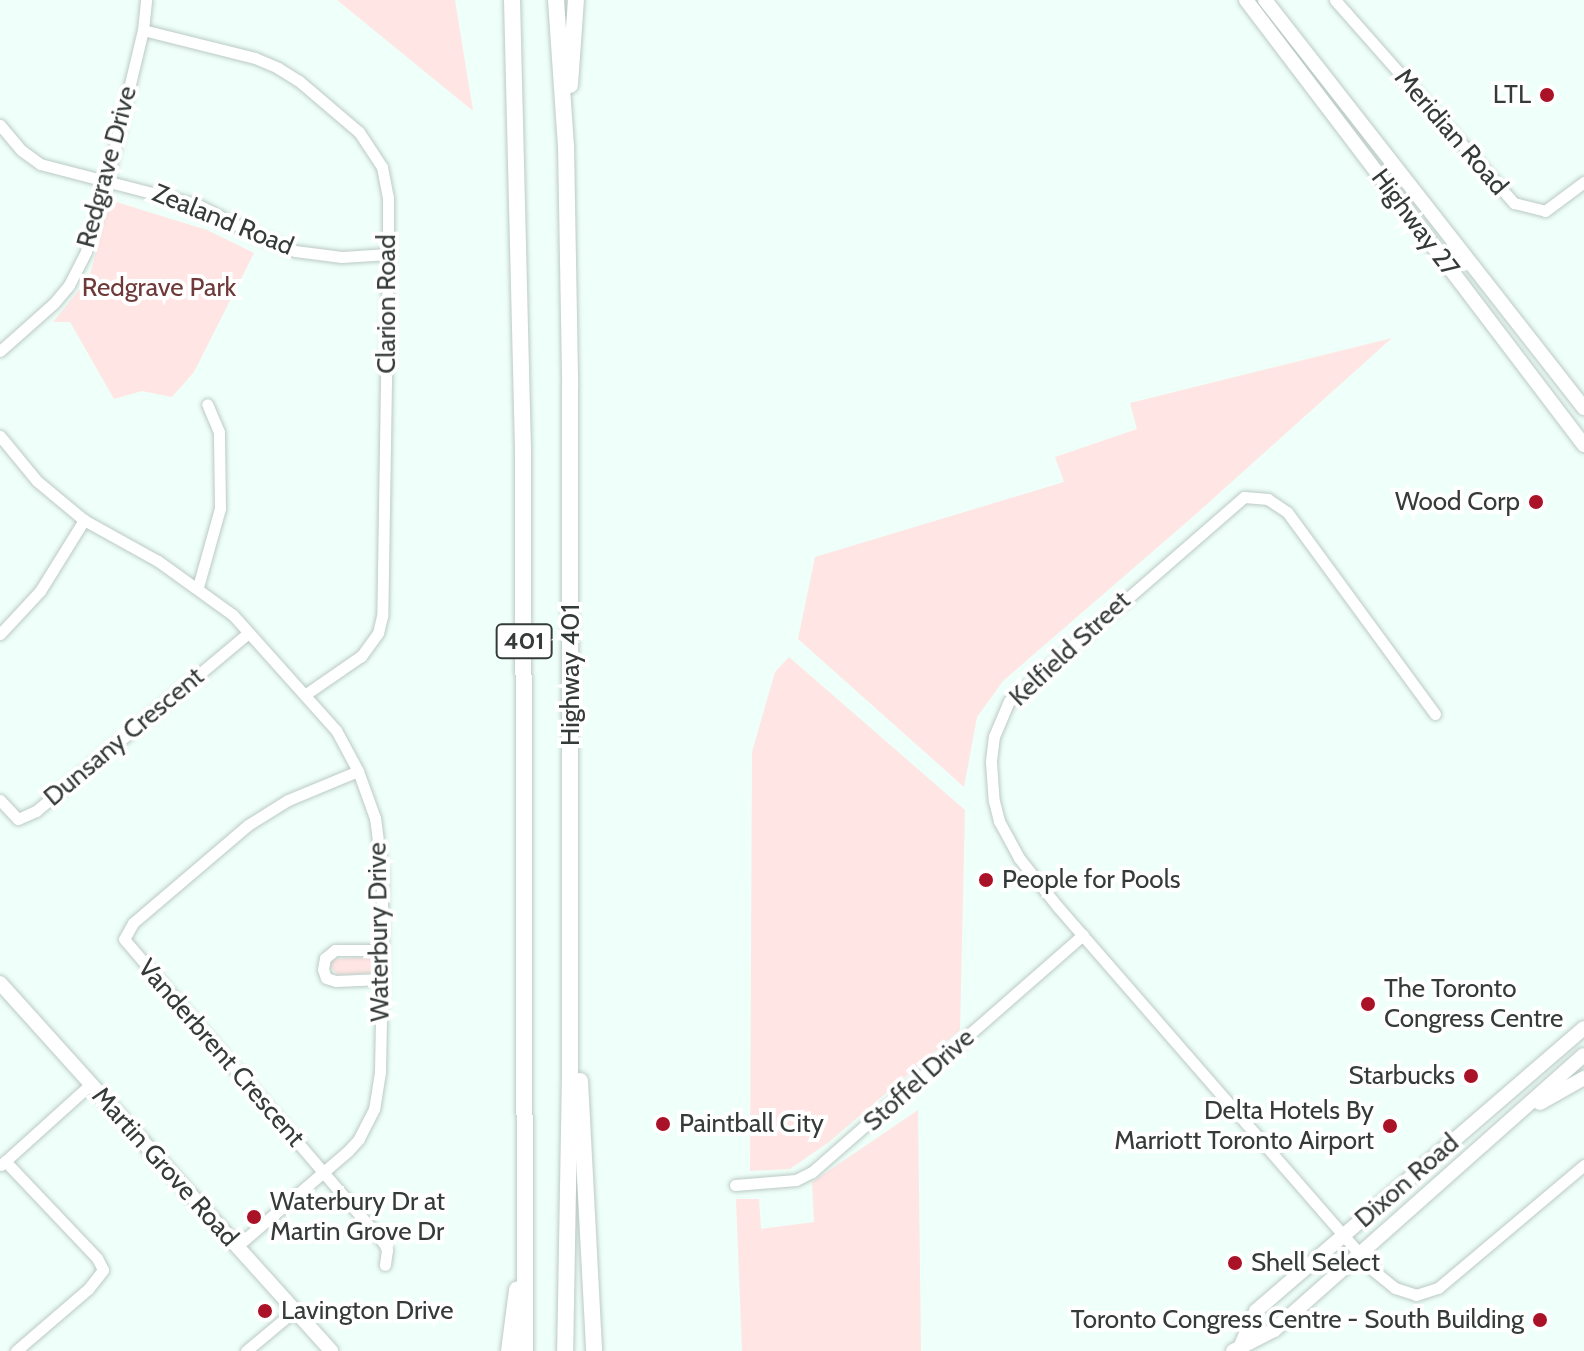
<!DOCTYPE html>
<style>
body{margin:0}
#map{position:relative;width:1584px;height:1351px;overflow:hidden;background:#effff9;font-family:Cabin,sans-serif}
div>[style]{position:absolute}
.green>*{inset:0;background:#ffe6e4}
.roads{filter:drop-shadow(0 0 2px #bbcac5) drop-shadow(0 0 2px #bbcac5)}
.minor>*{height:11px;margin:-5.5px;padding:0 5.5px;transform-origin:5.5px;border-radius:5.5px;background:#fff}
.major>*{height:14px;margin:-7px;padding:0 7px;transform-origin:7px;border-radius:7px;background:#fff}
.highway>*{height:16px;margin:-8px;padding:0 8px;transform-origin:8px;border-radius:8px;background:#fff}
.dots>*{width:22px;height:22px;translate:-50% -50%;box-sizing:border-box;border:4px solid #fff;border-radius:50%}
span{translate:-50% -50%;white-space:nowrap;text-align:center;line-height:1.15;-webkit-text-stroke:8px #fff;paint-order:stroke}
.shield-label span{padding:2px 6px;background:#fff;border:2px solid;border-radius:6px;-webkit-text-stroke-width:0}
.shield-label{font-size:24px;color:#353b39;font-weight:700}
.poi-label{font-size:26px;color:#353b39}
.right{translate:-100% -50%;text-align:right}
.left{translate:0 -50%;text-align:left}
.street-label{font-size:26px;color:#353b39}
.park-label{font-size:26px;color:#6e3a39}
</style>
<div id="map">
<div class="green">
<div style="clip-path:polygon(337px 0,455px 0,473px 111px)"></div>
<div style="clip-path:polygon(110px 200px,207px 230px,254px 253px,194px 372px,172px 397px,142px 391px,114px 399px,70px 322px,53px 322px,89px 278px)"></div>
<div style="clip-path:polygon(1392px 338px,1196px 514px,1003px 681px,977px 717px,964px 787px,798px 639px,815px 557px,1064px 482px,1055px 457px,1137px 429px,1130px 403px)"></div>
<div style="clip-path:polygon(789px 657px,965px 810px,960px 1030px,829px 1142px,790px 1169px,750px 1171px,752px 752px,775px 672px)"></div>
<div style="clip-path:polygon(370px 957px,377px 967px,374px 973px,338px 975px,329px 965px,332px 959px)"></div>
<div style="clip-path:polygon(918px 1110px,921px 1351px,742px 1351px,736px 1199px,759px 1199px,761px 1229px,814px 1222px,812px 1182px)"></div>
</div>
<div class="roads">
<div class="minor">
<div style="left:1335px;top:0;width:271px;rotate:48.6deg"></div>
<div style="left:1514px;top:203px;width:32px;rotate:14deg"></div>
<div style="left:1545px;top:211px;width:49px;rotate:-36.6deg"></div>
<div style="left:143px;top:30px;width:115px;rotate:14deg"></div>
<div style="left:255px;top:58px;width:25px;rotate:23deg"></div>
<div style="left:278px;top:68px;width:25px;rotate:32deg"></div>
<div style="left:299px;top:81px;width:79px;rotate:40.4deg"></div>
<div style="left:359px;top:132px;width:42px;rotate:56.7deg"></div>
<div style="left:382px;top:167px;width:31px;rotate:79deg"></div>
<div style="left:388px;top:197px;width:57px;rotate:90deg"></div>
<div style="left:388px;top:254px;width:362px;rotate:90.9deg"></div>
<div style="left:382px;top:616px;width:17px;rotate:103deg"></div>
<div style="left:378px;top:633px;width:29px;rotate:126deg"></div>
<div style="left:361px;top:656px;width:67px;rotate:145.4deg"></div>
<div style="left:0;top:125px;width:33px;rotate:50deg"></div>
<div style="left:21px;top:150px;width:24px;rotate:36deg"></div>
<div style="left:40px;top:164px;width:163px;rotate:14.5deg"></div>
<div style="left:198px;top:205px;width:68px;rotate:27.3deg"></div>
<div style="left:258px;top:236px;width:40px;rotate:22deg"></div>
<div style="left:295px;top:251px;width:47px;rotate:7.3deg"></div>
<div style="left:342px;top:257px;width:46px;rotate:-3.7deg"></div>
<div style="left:0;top:351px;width:72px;rotate:-41.6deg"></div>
<div style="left:54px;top:303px;width:23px;rotate:-50deg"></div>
<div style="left:69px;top:285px;width:38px;rotate:-63deg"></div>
<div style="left:86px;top:251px;width:70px;rotate:-73.4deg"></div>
<div style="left:106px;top:184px;width:158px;rotate:-76.5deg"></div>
<div style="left:143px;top:30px;width:30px;rotate:-84deg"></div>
<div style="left:0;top:436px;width:58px;rotate:50.6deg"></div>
<div style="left:37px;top:481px;width:61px;rotate:39.7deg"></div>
<div style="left:84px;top:520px;width:85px;rotate:29deg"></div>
<div style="left:158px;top:561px;width:92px;rotate:35.8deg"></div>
<div style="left:233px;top:615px;width:154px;rotate:48.2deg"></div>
<div style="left:336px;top:730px;width:47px;rotate:61.8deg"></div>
<div style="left:358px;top:771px;width:50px;rotate:70.1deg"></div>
<div style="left:375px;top:818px;width:53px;rotate:82.5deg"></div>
<div style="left:382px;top:871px;width:96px;rotate:90deg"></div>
<div style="left:382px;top:967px;width:105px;rotate:91.1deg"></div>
<div style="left:380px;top:1072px;width:37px;rotate:99deg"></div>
<div style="left:374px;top:1109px;width:34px;rotate:117deg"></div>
<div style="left:359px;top:1139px;width:16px;rotate:133deg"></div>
<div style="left:348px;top:1151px;width:146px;rotate:139.4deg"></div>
<div style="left:198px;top:587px;width:82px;rotate:-74.4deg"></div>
<div style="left:220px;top:508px;width:76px;rotate:-90.8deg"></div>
<div style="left:219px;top:432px;width:30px;rotate:-113deg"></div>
<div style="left:0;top:634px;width:59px;rotate:-47.1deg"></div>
<div style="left:40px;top:591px;width:84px;rotate:-58.2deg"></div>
<div style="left:1435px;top:714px;width:250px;rotate:-126.2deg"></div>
<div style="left:1287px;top:512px;width:23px;rotate:-146deg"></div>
<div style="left:1268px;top:499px;width:24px;rotate:-175deg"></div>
<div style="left:1244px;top:497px;width:311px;rotate:139deg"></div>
<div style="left:1009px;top:701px;width:38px;rotate:113deg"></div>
<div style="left:994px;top:736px;width:26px;rotate:97deg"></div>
<div style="left:991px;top:762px;width:39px;rotate:86deg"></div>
<div style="left:994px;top:801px;width:21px;rotate:76deg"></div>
<div style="left:999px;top:821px;width:42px;rotate:61.6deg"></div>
<div style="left:1019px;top:858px;width:63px;rotate:51.5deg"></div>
<div style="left:1058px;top:907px;width:482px;rotate:49deg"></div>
<div style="left:1374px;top:1271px;width:27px;rotate:39deg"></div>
<div style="left:1395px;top:1288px;width:22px;rotate:18deg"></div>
<div style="left:1416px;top:1295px;width:23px;rotate:-18deg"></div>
<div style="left:1438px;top:1288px;width:191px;rotate:-40.1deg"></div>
<div style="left:358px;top:771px;width:76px;rotate:157.5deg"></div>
<div style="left:288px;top:800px;width:47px;rotate:148deg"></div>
<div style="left:248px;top:825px;width:151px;rotate:139.6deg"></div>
<div style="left:133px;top:923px;width:18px;rotate:119deg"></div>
<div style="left:124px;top:939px;width:400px;rotate:49.5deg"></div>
<div style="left:384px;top:1243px;width:8px;rotate:67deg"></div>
<div style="left:387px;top:1250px;width:15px;rotate:98deg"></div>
<div style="left:0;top:800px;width:26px;rotate:47deg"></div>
<div style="left:18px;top:819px;width:20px;rotate:-24deg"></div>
<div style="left:36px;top:811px;width:277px;rotate:-40deg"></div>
<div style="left:381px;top:950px;width:46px;rotate:180deg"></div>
<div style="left:335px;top:950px;width:13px;rotate:141deg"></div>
<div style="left:325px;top:958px;width:11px;rotate:100deg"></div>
<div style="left:323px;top:969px;width:9px;rotate:72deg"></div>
<div style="left:326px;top:978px;width:10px;rotate:17deg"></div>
<div style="left:336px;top:981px;width:46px;rotate:-2.5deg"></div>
<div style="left:5px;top:1161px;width:134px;rotate:46.5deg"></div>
<div style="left:97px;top:1258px;width:13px;rotate:63deg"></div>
<div style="left:103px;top:1270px;width:24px;rotate:128deg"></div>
<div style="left:88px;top:1289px;width:95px;rotate:139.3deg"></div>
<div style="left:1px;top:1165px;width:120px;rotate:-42deg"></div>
<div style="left:735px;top:1185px;width:61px;rotate:-4.7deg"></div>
<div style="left:796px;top:1180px;width:18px;rotate:-27deg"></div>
<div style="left:812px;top:1172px;width:360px;rotate:-41.2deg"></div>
<div style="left:246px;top:1351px;width:64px;rotate:-39.9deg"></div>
</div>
<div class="major">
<div style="left:1246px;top:0;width:559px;rotate:52.78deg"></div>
<div style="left:1265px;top:0;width:518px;rotate:51.98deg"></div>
<div style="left:0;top:983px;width:495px;rotate:48deg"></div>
<div style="left:1540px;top:1103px;width:51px;rotate:-29.6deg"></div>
<div style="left:1242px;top:1343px;width:35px;rotate:-66deg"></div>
<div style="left:1256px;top:1311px;width:433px;rotate:-40.8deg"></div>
<div style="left:1233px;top:1351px;width:46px;rotate:-27.1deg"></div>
<div style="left:1274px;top:1330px;width:414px;rotate:-41.6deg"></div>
</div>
<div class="highway">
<div style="left:512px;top:0;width:450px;rotate:88.6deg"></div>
<div style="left:523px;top:450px;width:901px;rotate:89.87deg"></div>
<div style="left:556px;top:0;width:146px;rotate:86.1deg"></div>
<div style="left:566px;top:146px;width:241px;rotate:89deg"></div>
<div style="left:570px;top:387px;width:686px;rotate:90deg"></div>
<div style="left:570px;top:1073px;width:278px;rotate:91deg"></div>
<div style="left:570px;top:85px;width:85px;rotate:-86deg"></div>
<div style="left:580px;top:1081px;width:270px;rotate:87deg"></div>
<div style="left:509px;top:1351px;width:62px;rotate:-82.5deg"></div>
</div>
</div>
<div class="dots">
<div style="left:1547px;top:95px;background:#a91227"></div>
<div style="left:1536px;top:502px;background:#a91227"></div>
<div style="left:986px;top:880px;background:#a91227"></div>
<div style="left:1368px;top:1004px;background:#a91227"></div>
<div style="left:1471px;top:1076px;background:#a91227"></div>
<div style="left:663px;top:1124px;background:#a91227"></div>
<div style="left:1390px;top:1126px;background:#a91227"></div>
<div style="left:254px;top:1217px;background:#a91227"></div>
<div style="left:1235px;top:1263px;background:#a91227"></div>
<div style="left:265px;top:1311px;background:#a91227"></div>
<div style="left:1540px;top:1320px;background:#a91227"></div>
</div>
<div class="shield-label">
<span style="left:524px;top:641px">401</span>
</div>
<div class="poi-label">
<span class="right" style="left:1531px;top:95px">LTL</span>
<span class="right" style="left:1520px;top:502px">Wood Corp</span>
<span class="left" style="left:1002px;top:880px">People for Pools</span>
<span class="left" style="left:1384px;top:1004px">The Toronto<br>Congress Centre</span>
<span class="right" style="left:1455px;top:1076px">Starbucks</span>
<span class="right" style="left:1374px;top:1126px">Delta Hotels By<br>Marriott Toronto Airport</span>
<span class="left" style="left:679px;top:1124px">Paintball City</span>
<span class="left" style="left:270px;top:1217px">Waterbury Dr at<br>Martin Grove Dr</span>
<span class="left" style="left:1251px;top:1263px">Shell Select</span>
<span class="left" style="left:281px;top:1311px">Lavington Drive</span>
<span class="right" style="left:1524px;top:1320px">Toronto Congress Centre - South Building</span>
</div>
<div class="street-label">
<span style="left:1451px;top:132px;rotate:49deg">Meridian Road</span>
<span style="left:107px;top:167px;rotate:-75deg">Redgrave Drive</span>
<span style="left:223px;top:220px;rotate:22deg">Zealand Road</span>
<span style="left:1415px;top:223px;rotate:53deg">Highway 27</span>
<span style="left:387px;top:304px;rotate:-90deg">Clarion Road</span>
<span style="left:1070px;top:649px;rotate:-43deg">Kelfield Street</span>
<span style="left:571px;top:675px;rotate:-90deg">Highway 401</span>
<span style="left:124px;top:737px;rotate:-40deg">Dunsany Crescent</span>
<span style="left:379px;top:932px;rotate:-91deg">Waterbury Drive</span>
<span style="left:221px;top:1053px;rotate:49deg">Vanderbrent Crescent</span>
<span style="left:919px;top:1080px;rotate:-42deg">Stoffel Drive</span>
<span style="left:165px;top:1167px;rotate:48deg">Martin Grove Road</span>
<span style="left:1407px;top:1181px;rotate:-41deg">Dixon Road</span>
</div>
<div class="park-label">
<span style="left:159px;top:288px">Redgrave Park</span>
</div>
</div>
